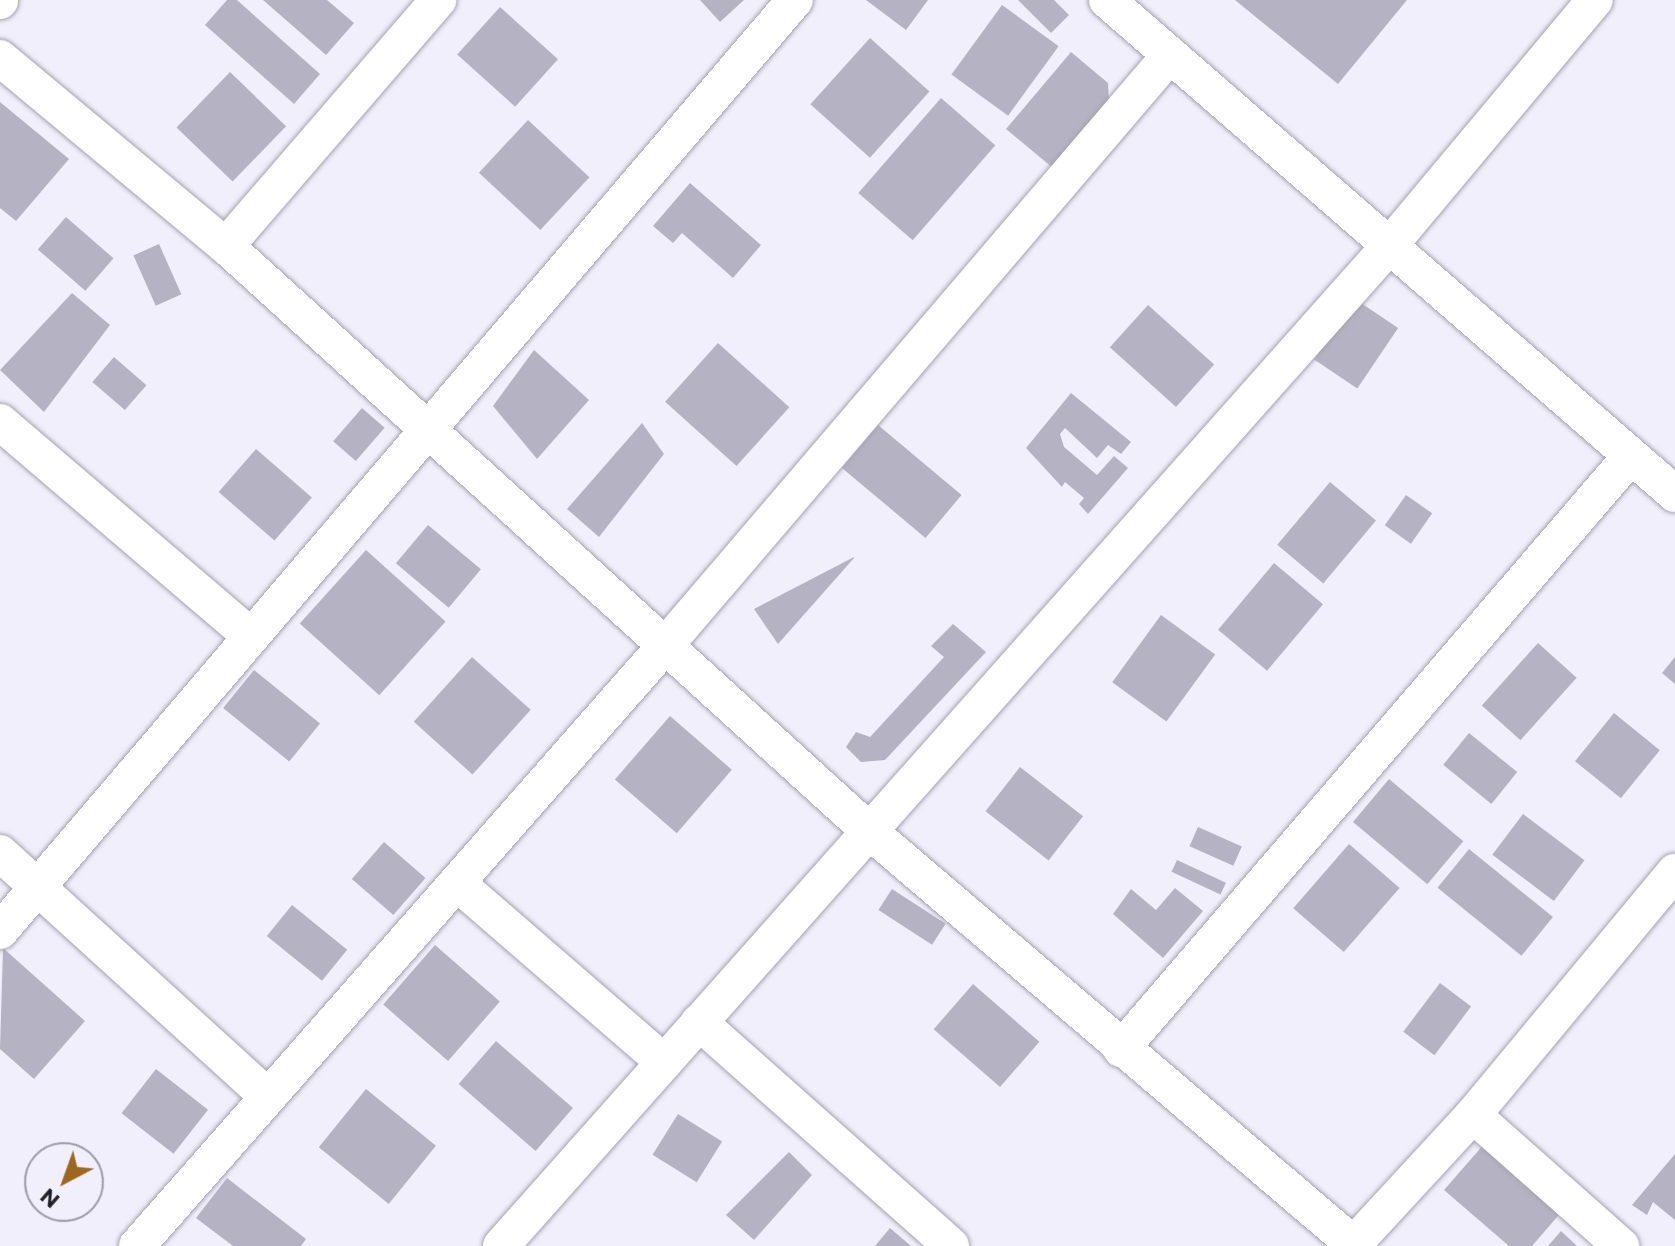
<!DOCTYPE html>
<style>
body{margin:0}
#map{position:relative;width:1675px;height:1246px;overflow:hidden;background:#f1effc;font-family:Commissioner,sans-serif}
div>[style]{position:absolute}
.building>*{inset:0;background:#b5b3c3;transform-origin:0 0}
.roads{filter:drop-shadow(0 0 2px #a4a2b1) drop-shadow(0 0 2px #a4a2b1)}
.minor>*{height:36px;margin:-18px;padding:0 18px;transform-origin:18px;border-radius:18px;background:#fff}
span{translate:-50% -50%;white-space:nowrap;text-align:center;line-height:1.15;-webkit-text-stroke:6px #f1effc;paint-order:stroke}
.north{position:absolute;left:24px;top:1142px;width:80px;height:80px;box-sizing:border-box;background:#f1effc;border:2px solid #9d9ba6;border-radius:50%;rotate:221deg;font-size:22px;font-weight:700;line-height:32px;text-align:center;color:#1f1e24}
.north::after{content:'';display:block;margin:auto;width:28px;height:36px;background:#9d6720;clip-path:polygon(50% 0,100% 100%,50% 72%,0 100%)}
</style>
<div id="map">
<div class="building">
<div style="clip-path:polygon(227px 0,237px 0,320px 74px,294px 104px,205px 25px)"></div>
<div style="clip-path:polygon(263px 0,327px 0,354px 23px,326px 55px)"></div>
<div style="clip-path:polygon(700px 0,744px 0,720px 22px)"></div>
<div style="clip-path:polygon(866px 0,928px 0,906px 30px)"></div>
<div style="clip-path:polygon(1018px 0,1054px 0,1069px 15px,1051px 33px)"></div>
<div style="clip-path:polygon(1235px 0,1407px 0,1338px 84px)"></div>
<div style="left:1002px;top:5px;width:70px;height:86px;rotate:36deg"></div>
<div style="left:500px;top:7px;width:78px;height:64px;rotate:42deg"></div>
<div style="left:870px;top:38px;width:80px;height:89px;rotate:42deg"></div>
<div style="clip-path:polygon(1071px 52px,1108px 83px,1109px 102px,1053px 168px,1006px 129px)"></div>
<div style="left:230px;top:72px;width:78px;height:77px;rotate:44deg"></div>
<div style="left:941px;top:98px;width:72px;height:126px;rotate:41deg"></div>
<div style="clip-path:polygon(0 102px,69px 159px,16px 221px,0 208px)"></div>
<div style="left:528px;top:120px;width:84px;height:72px;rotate:43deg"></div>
<div style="clip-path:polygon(690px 183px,761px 245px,733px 278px,682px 233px,673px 243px,653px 226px)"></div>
<div style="left:66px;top:217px;width:63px;height:43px;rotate:41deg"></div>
<div style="left:159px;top:244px;width:55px;height:28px;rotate:66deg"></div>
<div style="clip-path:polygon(72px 293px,110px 325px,44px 412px,0 370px)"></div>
<div style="left:1355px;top:299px;width:52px;height:73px;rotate:34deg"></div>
<div style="left:1148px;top:305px;width:89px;height:57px;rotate:42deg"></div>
<div style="left:718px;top:343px;width:96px;height:79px;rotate:42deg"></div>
<div style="clip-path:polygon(534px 350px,589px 400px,537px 459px,493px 406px)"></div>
<div style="left:114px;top:357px;width:43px;height:33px;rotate:41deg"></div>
<div style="clip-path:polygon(1071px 393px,1131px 442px,1121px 454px,1108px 445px,1097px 458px,1065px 428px,1060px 434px,1064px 447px,1097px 475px,1114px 456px,1128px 468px,1088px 514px,1079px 504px,1084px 498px,1065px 482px,1062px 487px,1026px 448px)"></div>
<div style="left:362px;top:408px;width:30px;height:44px;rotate:41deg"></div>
<div style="clip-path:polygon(642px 423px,664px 454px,599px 537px,567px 509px)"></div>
<div style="left:878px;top:425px;width:109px;height:56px;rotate:40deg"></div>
<div style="left:256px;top:449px;width:74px;height:57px;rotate:41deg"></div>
<div style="left:1330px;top:482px;width:60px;height:82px;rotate:40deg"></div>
<div style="left:1406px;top:495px;width:32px;height:37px;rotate:35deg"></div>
<div style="left:428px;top:525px;width:69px;height:50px;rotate:40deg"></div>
<div style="left:366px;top:550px;width:107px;height:99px;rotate:42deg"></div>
<div style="clip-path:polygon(854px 557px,854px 558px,778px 644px,754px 609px)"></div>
<div style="left:1274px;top:563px;width:64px;height:87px;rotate:40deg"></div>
<div style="left:1161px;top:615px;width:67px;height:83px;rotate:36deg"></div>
<div style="clip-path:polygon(953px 624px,986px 652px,885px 760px,861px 762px,846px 747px,856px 732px,870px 737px,944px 657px,931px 646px)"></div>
<div style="left:1538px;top:643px;width:52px;height:84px;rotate:42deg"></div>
<div style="left:472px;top:657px;width:79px;height:87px;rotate:42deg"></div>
<div style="clip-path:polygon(1675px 657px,1675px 684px,1662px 673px)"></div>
<div style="left:254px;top:670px;width:85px;height:49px;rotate:39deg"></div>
<div style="left:1614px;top:713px;width:59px;height:62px;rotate:39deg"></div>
<div style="left:670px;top:716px;width:82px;height:84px;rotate:41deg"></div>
<div style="left:1469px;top:733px;width:62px;height:41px;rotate:39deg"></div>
<div style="left:1020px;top:767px;width:80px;height:56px;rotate:38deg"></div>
<div style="left:1389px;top:779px;width:97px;height:56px;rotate:40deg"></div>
<div style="left:1523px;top:814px;width:77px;height:51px;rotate:37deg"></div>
<div style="left:1198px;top:827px;width:48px;height:21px;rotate:24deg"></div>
<div style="left:384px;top:842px;width:55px;height:49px;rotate:41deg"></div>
<div style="left:1349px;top:844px;width:67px;height:85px;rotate:41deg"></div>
<div style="left:1469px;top:849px;width:108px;height:50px;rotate:39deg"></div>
<div style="left:1177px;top:860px;width:54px;height:13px;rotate:25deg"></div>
<div style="clip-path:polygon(1175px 888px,1203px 911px,1163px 958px,1113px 914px,1131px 889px,1156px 910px)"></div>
<div style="left:892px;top:889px;width:64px;height:25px;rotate:33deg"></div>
<div style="left:292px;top:905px;width:71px;height:40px;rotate:39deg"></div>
<div style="left:435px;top:945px;width:86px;height:79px;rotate:41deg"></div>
<div style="clip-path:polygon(3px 948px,85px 1021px,34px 1079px,0 1049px)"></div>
<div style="left:1440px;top:983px;width:39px;height:61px;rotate:37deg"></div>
<div style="left:973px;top:984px;width:88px;height:60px;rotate:41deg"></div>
<div style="left:496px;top:1041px;width:102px;height:57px;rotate:41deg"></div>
<div style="left:156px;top:1069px;width:66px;height:56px;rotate:38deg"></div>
<div style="left:366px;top:1089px;width:90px;height:75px;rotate:39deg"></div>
<div style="left:678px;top:1114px;width:52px;height:48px;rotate:32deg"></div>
<div style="clip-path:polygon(1492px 1135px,1570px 1202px,1532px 1246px,1509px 1246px,1444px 1190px)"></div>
<div style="clip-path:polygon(789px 1152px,812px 1175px,754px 1240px,726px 1215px)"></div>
<div style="clip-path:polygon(1675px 1154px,1675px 1220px,1653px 1202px,1647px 1215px,1632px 1205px)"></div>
<div style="clip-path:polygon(227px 1178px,306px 1239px,301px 1246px,233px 1246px,196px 1218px)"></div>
<div style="clip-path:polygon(890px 1228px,911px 1246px,875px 1246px)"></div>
<div style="clip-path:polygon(1561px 1231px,1577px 1246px,1548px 1246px)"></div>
</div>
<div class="roads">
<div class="minor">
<div style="left:1107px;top:0;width:753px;rotate:41.01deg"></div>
<div style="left:0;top:1px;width:1px;rotate:-90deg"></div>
<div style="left:0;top:58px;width:294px;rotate:39.8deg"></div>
<div style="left:226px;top:246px;width:868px;rotate:42.29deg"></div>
<div style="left:868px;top:830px;width:638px;rotate:40.48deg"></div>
<div style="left:226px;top:246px;width:325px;rotate:-49.2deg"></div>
<div style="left:0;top:422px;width:328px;rotate:40.5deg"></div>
<div style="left:0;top:853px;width:362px;rotate:42.3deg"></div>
<div style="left:457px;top:883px;width:274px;rotate:40.9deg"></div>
<div style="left:0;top:931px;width:1224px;rotate:-49.51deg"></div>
<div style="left:699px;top:1022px;width:337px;rotate:41.6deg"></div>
<div style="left:1121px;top:1049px;width:781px;rotate:-49.31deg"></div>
<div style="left:1473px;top:1115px;width:198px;rotate:41.5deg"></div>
<div style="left:137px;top:1246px;width:798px;rotate:-48.66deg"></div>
<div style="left:664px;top:647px;width:779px;rotate:-49.48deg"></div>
<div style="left:501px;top:1246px;width:1339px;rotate:-48.39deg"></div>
<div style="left:1390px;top:245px;width:319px;rotate:-50.1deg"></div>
<div style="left:1352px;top:1246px;width:178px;rotate:-47.3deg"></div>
<div style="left:1473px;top:1115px;width:316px;rotate:-50.3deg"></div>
</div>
</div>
<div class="north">N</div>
</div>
